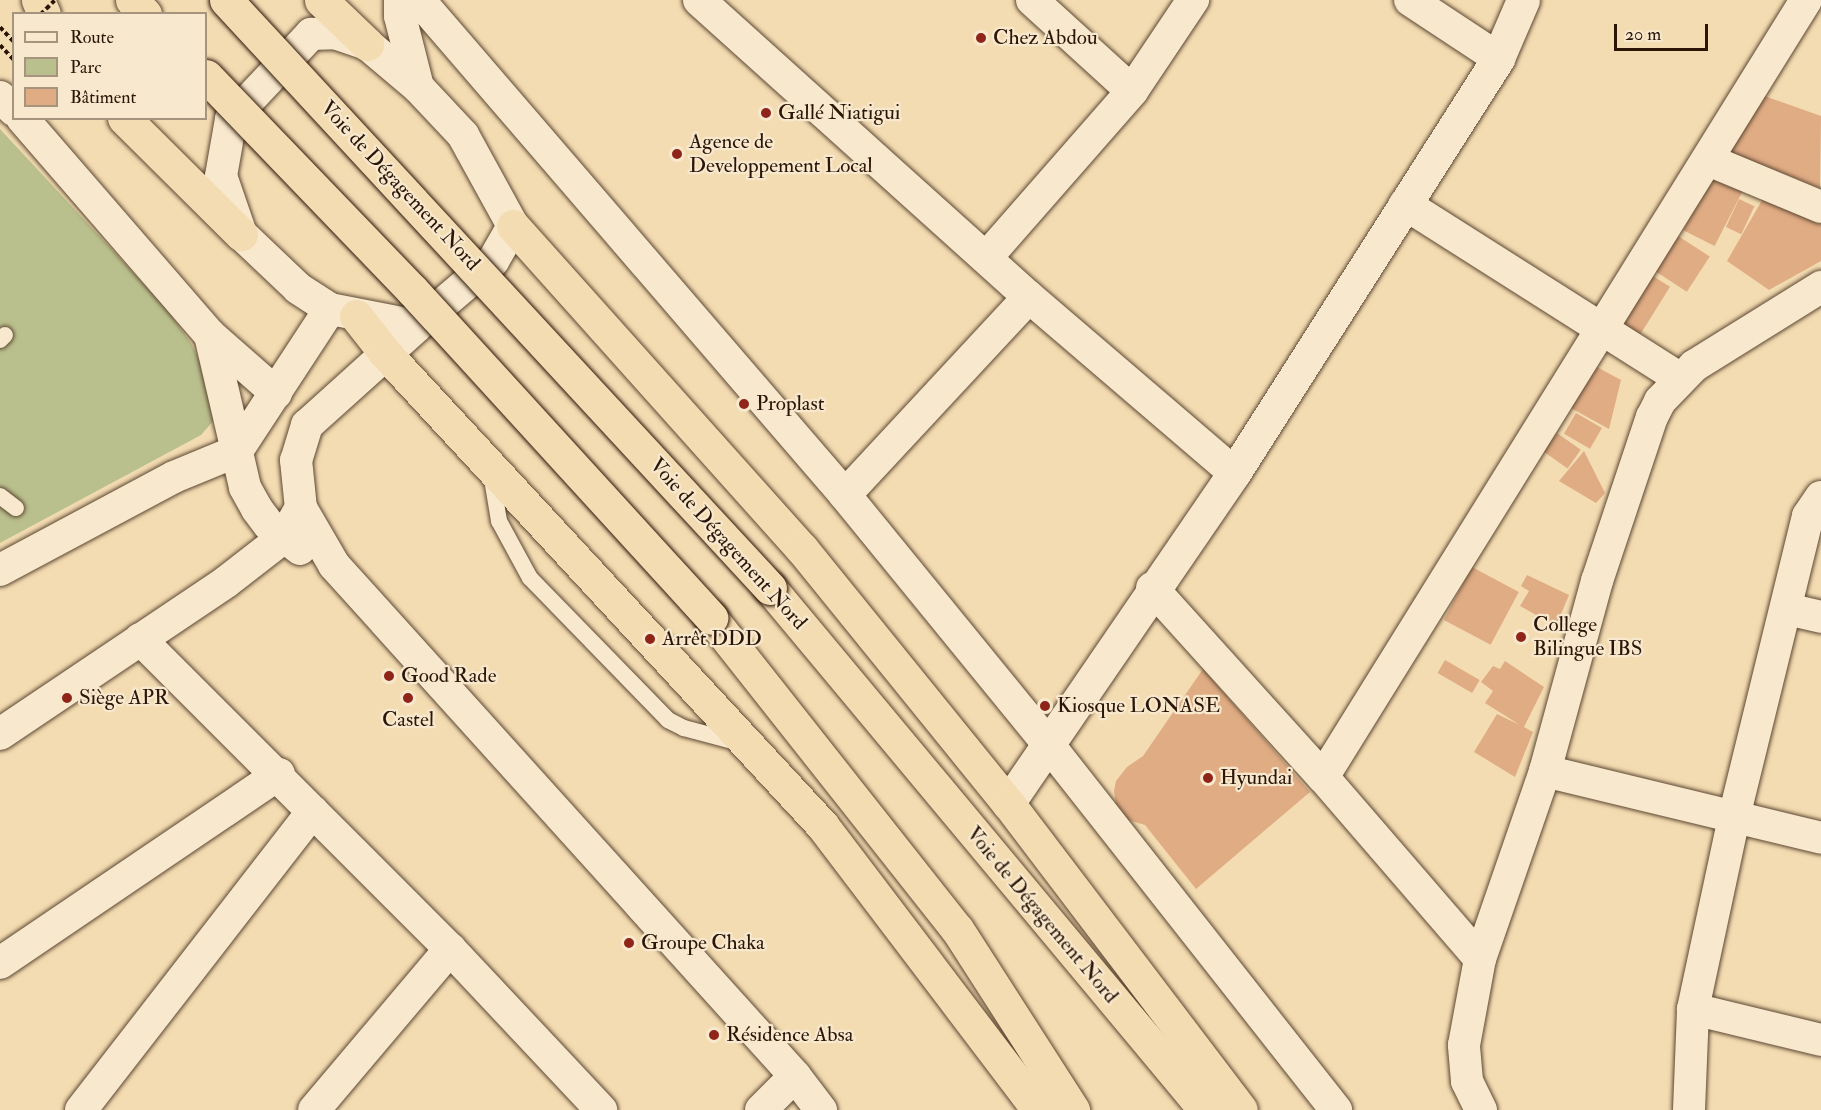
<!DOCTYPE html>
<meta charset="utf-8">
<style>
body{margin:0}
#map{position:relative;width:1821px;height:1110px;overflow:hidden;background:#f4dcb2;font-family:"IM FELL Double Pica",serif}
div>[style]{position:absolute}
.green>*{inset:0;background:#bac08d}
.building>*{inset:0;background:#e0ac84;transform-origin:0 0}
.path>*{height:4px;margin-top:-2px;transform-origin:0;background:repeating-linear-gradient(90deg,#2a1507 0 4.5px,transparent 0 7.5px)}
.roads{filter:drop-shadow(0 0 2px #5c4732) drop-shadow(0 0 2px #5c4732)}
.service>*{height:16px;margin:-8px;padding:0 8px;transform-origin:8px;border-radius:8px;background:#f8e8cd}
.minor>*{height:32px;margin:-16px;padding:0 16px;transform-origin:16px;border-radius:16px;background:#f8e8cd}
.tertiary>*{height:33px;margin:-16.5px;padding:0 16.5px;transform-origin:16.5px;border-radius:16.5px;background:#f8e8cd}
.trunk>*{height:33px;margin:-16.5px;padding:0 16.5px;transform-origin:16.5px;border-radius:16.5px;background:#f4dcb2}
.path-bridge>*{height:4px;margin-top:-2px;transform-origin:0;background:repeating-linear-gradient(90deg,#2a1507 0 4.5px,transparent 0 7.5px)}
.bridges{filter:drop-shadow(0 0 2px #2a1507) drop-shadow(0 0 2px #2a1507)}
.trunk-bridge>*{height:33px;margin:-16.5px;padding:0 16.5px;transform-origin:16.5px;border-radius:16.5px;background:#f4dcb2}
.dots>*{width:16px;height:16px;translate:-50% -50%;box-sizing:border-box;border:3px solid #f8e8cd;border-radius:50%}
span{translate:-50% -50%;white-space:nowrap;text-align:center;line-height:1.15;-webkit-text-stroke:4.5px #f8e8cd;paint-order:stroke}
.poi-label{font-size:21px;color:#2a1507}
.left{translate:0 -50%;text-align:left}
.street-label{font-size:21px;color:#2a1507}
.legend{position:absolute;left:12px;top:12px;width:195px;height:108px;box-sizing:border-box;background:#f8e8cd;border:2px solid #a6947e;margin:0;padding:8px 10px;list-style:none;font-size:18px;color:#2a1507}
.legend li{display:flex;align-items:center;gap:12px;height:30px}
.legend b{width:30px;border:2px solid #a6947e}
.scale{position:absolute;left:1614px;top:24px;width:94px;height:27px;box-sizing:border-box;border:3px solid #2a1507;border-top:0;padding-left:8px;font-size:18px;line-height:21px;white-space:nowrap;color:#2a1507;-webkit-text-stroke:4px #f8e8cd;paint-order:stroke}
</style>
<div id="map">
<div class="green">
<div style="clip-path:polygon(0 129px,165px 307px,191px 343px,210px 383px,215px 419px,201px 435px,0 543px)"></div>
</div>
<div class="building">
<div style="clip-path:polygon(1756px 93px,1821px 116px,1820px 188px,1726px 151px)"></div>
<div style="left:1712px;top:174px;width:35px;height:63px;rotate:27deg"></div>
<div style="clip-path:polygon(1765px 195px,1821px 217px,1821px 261px,1769px 290px,1727px 261px)"></div>
<div style="left:1739px;top:199px;width:17px;height:31px;rotate:25deg"></div>
<div style="left:1672px;top:232px;width:45px;height:42px;rotate:33deg"></div>
<div style="left:1648px;top:273px;width:26px;height:61px;rotate:32deg"></div>
<div style="clip-path:polygon(1595px 366px,1621px 380px,1609px 429px,1569px 407px)"></div>
<div style="left:1576px;top:413px;width:30px;height:24px;rotate:30deg"></div>
<div style="left:1557px;top:433px;width:29px;height:23px;rotate:35deg"></div>
<div style="clip-path:polygon(1584px 451px,1605px 493px,1596px 503px,1559px 481px)"></div>
<div style="left:1472px;top:567px;width:53px;height:60px;rotate:28deg"></div>
<div style="clip-path:polygon(1527px 575px,1569px 595px,1556px 626px,1520px 606px,1529px 591px,1521px 586px)"></div>
<div style="left:1445px;top:660px;width:40px;height:15px;rotate:30deg"></div>
<div style="clip-path:polygon(1505px 661px,1544px 687px,1524px 727px,1533px 732px,1515px 777px,1474px 752px,1497px 714px,1520px 725px,1485px 703px,1493px 691px,1481px 682px,1493px 666px,1500px 669px)"></div>
<div style="clip-path:polygon(1203px 669px,1310px 792px,1196px 889px,1145px 825px,1128px 820px,1116px 806px,1114px 791px,1116px 781px,1127px 767px,1143px 756px)"></div>
</div>
<div class="path">
<div style="left:0;top:27px;width:21px;rotate:47deg"></div>
<div style="left:0;top:45px;width:21px;rotate:47deg"></div>
</div>
<div class="roads">
<div class="service">
<div style="left:0;top:340px;width:7px;rotate:-45deg"></div>
<div style="left:491px;top:473px;width:49px;rotate:80.5deg"></div>
<div style="left:499px;top:521px;width:65px;rotate:61.5deg"></div>
<div style="left:530px;top:578px;width:198px;rotate:45.8deg"></div>
<div style="left:668px;top:720px;width:18px;rotate:27deg"></div>
<div style="left:684px;top:728px;width:58px;rotate:15deg"></div>
<div style="left:0;top:496px;width:20px;rotate:37deg"></div>
</div>
<div class="minor">
<div style="left:400px;top:0;width:16px;rotate:90deg"></div>
<div style="left:400px;top:16px;width:73px;rotate:75.8deg"></div>
<div style="left:419px;top:0;width:653px;rotate:49.28deg"></div>
<div style="left:845px;top:495px;width:321px;rotate:50.8deg"></div>
<div style="left:1048px;top:744px;width:466px;rotate:51.8deg"></div>
<div style="left:699px;top:0;width:444px;rotate:42deg"></div>
<div style="left:1029px;top:297px;width:270px;rotate:40.6deg"></div>
<div style="left:1032px;top:0;width:135px;rotate:42.3deg"></div>
<div style="left:1410px;top:0;width:105px;rotate:33.4deg"></div>
<div style="left:335px;top:33px;width:34px;rotate:19deg"></div>
<div style="left:367px;top:44px;width:67px;rotate:40.1deg"></div>
<div style="left:418px;top:87px;width:66px;rotate:46.8deg"></div>
<div style="left:463px;top:135px;width:104px;rotate:61.2deg"></div>
<div style="left:513px;top:226px;width:40px;rotate:119.7deg"></div>
<div style="left:493px;top:261px;width:100px;rotate:139.5deg"></div>
<div style="left:417px;top:326px;width:89px;rotate:-168.9deg"></div>
<div style="left:330px;top:309px;width:38px;rotate:-147deg"></div>
<div style="left:298px;top:288px;width:79px;rotate:-136.5deg"></div>
<div style="left:241px;top:234px;width:61px;rotate:-109deg"></div>
<div style="left:221px;top:176px;width:58px;rotate:-80deg"></div>
<div style="left:231px;top:119px;width:117px;rotate:-46.7deg"></div>
<div style="left:311px;top:34px;width:24px;rotate:-2deg"></div>
<div style="left:0;top:97px;width:19px;rotate:43deg"></div>
<div style="left:22px;top:118px;width:287px;rotate:49.1deg"></div>
<div style="left:210px;top:335px;width:88px;rotate:41.3deg"></div>
<div style="left:1708px;top:160px;width:122px;rotate:22.6deg"></div>
<div style="left:1405px;top:204px;width:325px;rotate:32.4deg"></div>
<div style="left:986px;top:258px;width:222px;rotate:-48.8deg"></div>
<div style="left:1132px;top:91px;width:110px;rotate:-56.2deg"></div>
<div style="left:417px;top:326px;width:148px;rotate:138deg"></div>
<div style="left:307px;top:425px;width:37px;rotate:107deg"></div>
<div style="left:296px;top:460px;width:48px;rotate:84.1deg"></div>
<div style="left:301px;top:508px;width:66px;rotate:59.9deg"></div>
<div style="left:334px;top:565px;width:688px;rotate:47.94deg"></div>
<div style="left:795px;top:1076px;width:43px;rotate:52.6deg"></div>
<div style="left:845px;top:495px;width:270px;rotate:-47.1deg"></div>
<div style="left:300px;top:549px;width:39px;rotate:-142deg"></div>
<div style="left:269px;top:525px;width:20px;rotate:-127deg"></div>
<div style="left:257px;top:509px;width:25px;rotate:-119deg"></div>
<div style="left:245px;top:487px;width:37px;rotate:-103deg"></div>
<div style="left:237px;top:451px;width:170px;rotate:-56.8deg"></div>
<div style="left:0;top:570px;width:197px;rotate:-28.1deg"></div>
<div style="left:174px;top:477px;width:68px;rotate:-22.4deg"></div>
<div style="left:237px;top:451px;width:119px;rotate:-103.1deg"></div>
<div style="left:1152px;top:588px;width:255px;rotate:47.9deg"></div>
<div style="left:1323px;top:777px;width:240px;rotate:49.2deg"></div>
<div style="left:1787px;top:609px;width:35px;rotate:13deg"></div>
<div style="left:140px;top:639px;width:438px;rotate:45deg"></div>
<div style="left:450px;top:949px;width:221px;rotate:46.8deg"></div>
<div style="left:0;top:734px;width:272px;rotate:-33.9deg"></div>
<div style="left:226px;top:582px;width:73px;rotate:-37.8deg"></div>
<div style="left:284px;top:537px;width:34px;rotate:-60deg"></div>
<div style="left:1545px;top:771px;width:284px;rotate:13.6deg"></div>
<div style="left:1323px;top:777px;width:915px;rotate:-58.13deg"></div>
<div style="left:0;top:963px;width:337px;rotate:-34.1deg"></div>
<div style="left:1693px;top:1009px;width:132px;rotate:13.6deg"></div>
<div style="left:81px;top:1110px;width:378px;rotate:-52.2deg"></div>
<div style="left:314px;top:1110px;width:211px;rotate:-49.8deg"></div>
<div style="left:761px;top:1110px;width:48px;rotate:-45deg"></div>
<div style="left:1481px;top:1110px;width:32px;rotate:-116deg"></div>
<div style="left:1467px;top:1081px;width:36px;rotate:-95deg"></div>
<div style="left:1464px;top:1045px;width:87px;rotate:-79.5deg"></div>
<div style="left:1480px;top:959px;width:199px;rotate:-70.9deg"></div>
<div style="left:1545px;top:771px;width:197px;rotate:-74.7deg"></div>
<div style="left:1597px;top:581px;width:173px;rotate:-71.5deg"></div>
<div style="left:1652px;top:417px;width:18px;rotate:-63deg"></div>
<div style="left:1660px;top:401px;width:49px;rotate:-45.8deg"></div>
<div style="left:1694px;top:366px;width:150px;rotate:-31.9deg"></div>
<div style="left:1689px;top:1110px;width:101px;rotate:-87.7deg"></div>
<div style="left:1693px;top:1009px;width:196px;rotate:-77.9deg"></div>
<div style="left:1734px;top:817px;width:310px;rotate:-76.2deg"></div>
<div style="left:1808px;top:516px;width:23px;rotate:-56deg"></div>
</div>
<div class="tertiary">
<div style="left:1008px;top:803px;width:400px;rotate:-55.6deg"></div>
<div style="left:1234px;top:473px;width:492px;rotate:-57.5deg"></div>
<div style="left:1498px;top:58px;width:63px;rotate:-66.7deg"></div>
</div>
<div class="trunk">
<div style="left:38px;top:0;width:15px;rotate:67deg"></div>
<div style="left:132px;top:0;width:19px;rotate:47deg"></div>
<div style="left:321px;top:0;width:64px;rotate:43.7deg"></div>
<div style="left:124px;top:118px;width:165px;rotate:44.8deg"></div>
<div style="left:513px;top:226px;width:433px;rotate:48.2deg"></div>
<div style="left:802px;top:549px;width:327px;rotate:51deg"></div>
<div style="left:1008px;top:803px;width:385px;rotate:52.8deg"></div>
<div style="left:356px;top:316px;width:48px;rotate:51.7deg"></div>
<div style="left:386px;top:354px;width:642px;rotate:47.21deg"></div>
<div style="left:822px;top:825px;width:358px;rotate:52.8deg"></div>
<div style="left:770px;top:588px;width:679px;rotate:50.19deg"></div>
<div style="left:711px;top:618px;width:397px;rotate:51.7deg"></div>
<div style="left:957px;top:929px;width:215px;rotate:57.3deg"></div>
</div>
</div>
<div class="path-bridge">
<div style="left:41px;top:14px;width:20px;rotate:-45deg"></div>
</div>
<div class="bridges">
<div class="trunk-bridge">
<div style="left:226px;top:0;width:801px;rotate:47.23deg"></div>
<div style="left:206px;top:76px;width:297px;rotate:46.1deg"></div>
<div style="left:412px;top:290px;width:444px;rotate:47.6deg"></div>
</div>
</div>
<div class="dots">
<div style="left:981px;top:38px;background:#8f2418"></div>
<div style="left:766px;top:113px;background:#8f2418"></div>
<div style="left:677px;top:154px;background:#8f2418"></div>
<div style="left:744px;top:404px;background:#8f2418"></div>
<div style="left:1521px;top:637px;background:#8f2418"></div>
<div style="left:650px;top:639px;background:#8f2418"></div>
<div style="left:389px;top:676px;background:#8f2418"></div>
<div style="left:67px;top:698px;background:#8f2418"></div>
<div style="left:408px;top:698px;background:#8f2418"></div>
<div style="left:1045px;top:706px;background:#8f2418"></div>
<div style="left:1208px;top:778px;background:#8f2418"></div>
<div style="left:629px;top:943px;background:#8f2418"></div>
<div style="left:714px;top:1035px;background:#8f2418"></div>
</div>
<div class="poi-label">
<span class="left" style="left:993px;top:38px">Chez Abdou</span>
<span class="left" style="left:778px;top:113px">Gallé Niatigui</span>
<span class="left" style="left:689px;top:154px">Agence de<br>Developpement Local</span>
<span class="left" style="left:756px;top:404px">Proplast</span>
<span class="left" style="left:1533px;top:637px">College<br>Bilingue IBS</span>
<span class="left" style="left:662px;top:639px">Arrêt DDD</span>
<span class="left" style="left:401px;top:676px">Good Rade</span>
<span class="left" style="left:79px;top:698px">Siège APR</span>
<span class="left" style="left:1057px;top:706px">Kiosque LONASE</span>
<span style="left:408px;top:720px">Castel</span>
<span class="left" style="left:1220px;top:778px">Hyundai</span>
<span class="left" style="left:641px;top:943px">Groupe Chaka</span>
<span class="left" style="left:726px;top:1035px">Résidence Absa</span>
</div>
<div class="street-label">
<span style="left:400px;top:186px;rotate:47deg">Voie de Dégagement Nord</span>
<span style="left:728px;top:544px;rotate:48deg">Voie de Dégagement Nord</span>
<span style="left:1042px;top:915px;rotate:50deg">Voie de Dégagement Nord</span>
</div>
<ul class="legend">
<li><b style="height:8px;background:#f8e8cd"></b>Route</li>
<li><b style="height:16px;background:#bac08d"></b>Parc</li>
<li><b style="height:16px;background:#e0ac84"></b>Bâtiment</li>
</ul>
<div class="scale">20 m</div>
</div>
